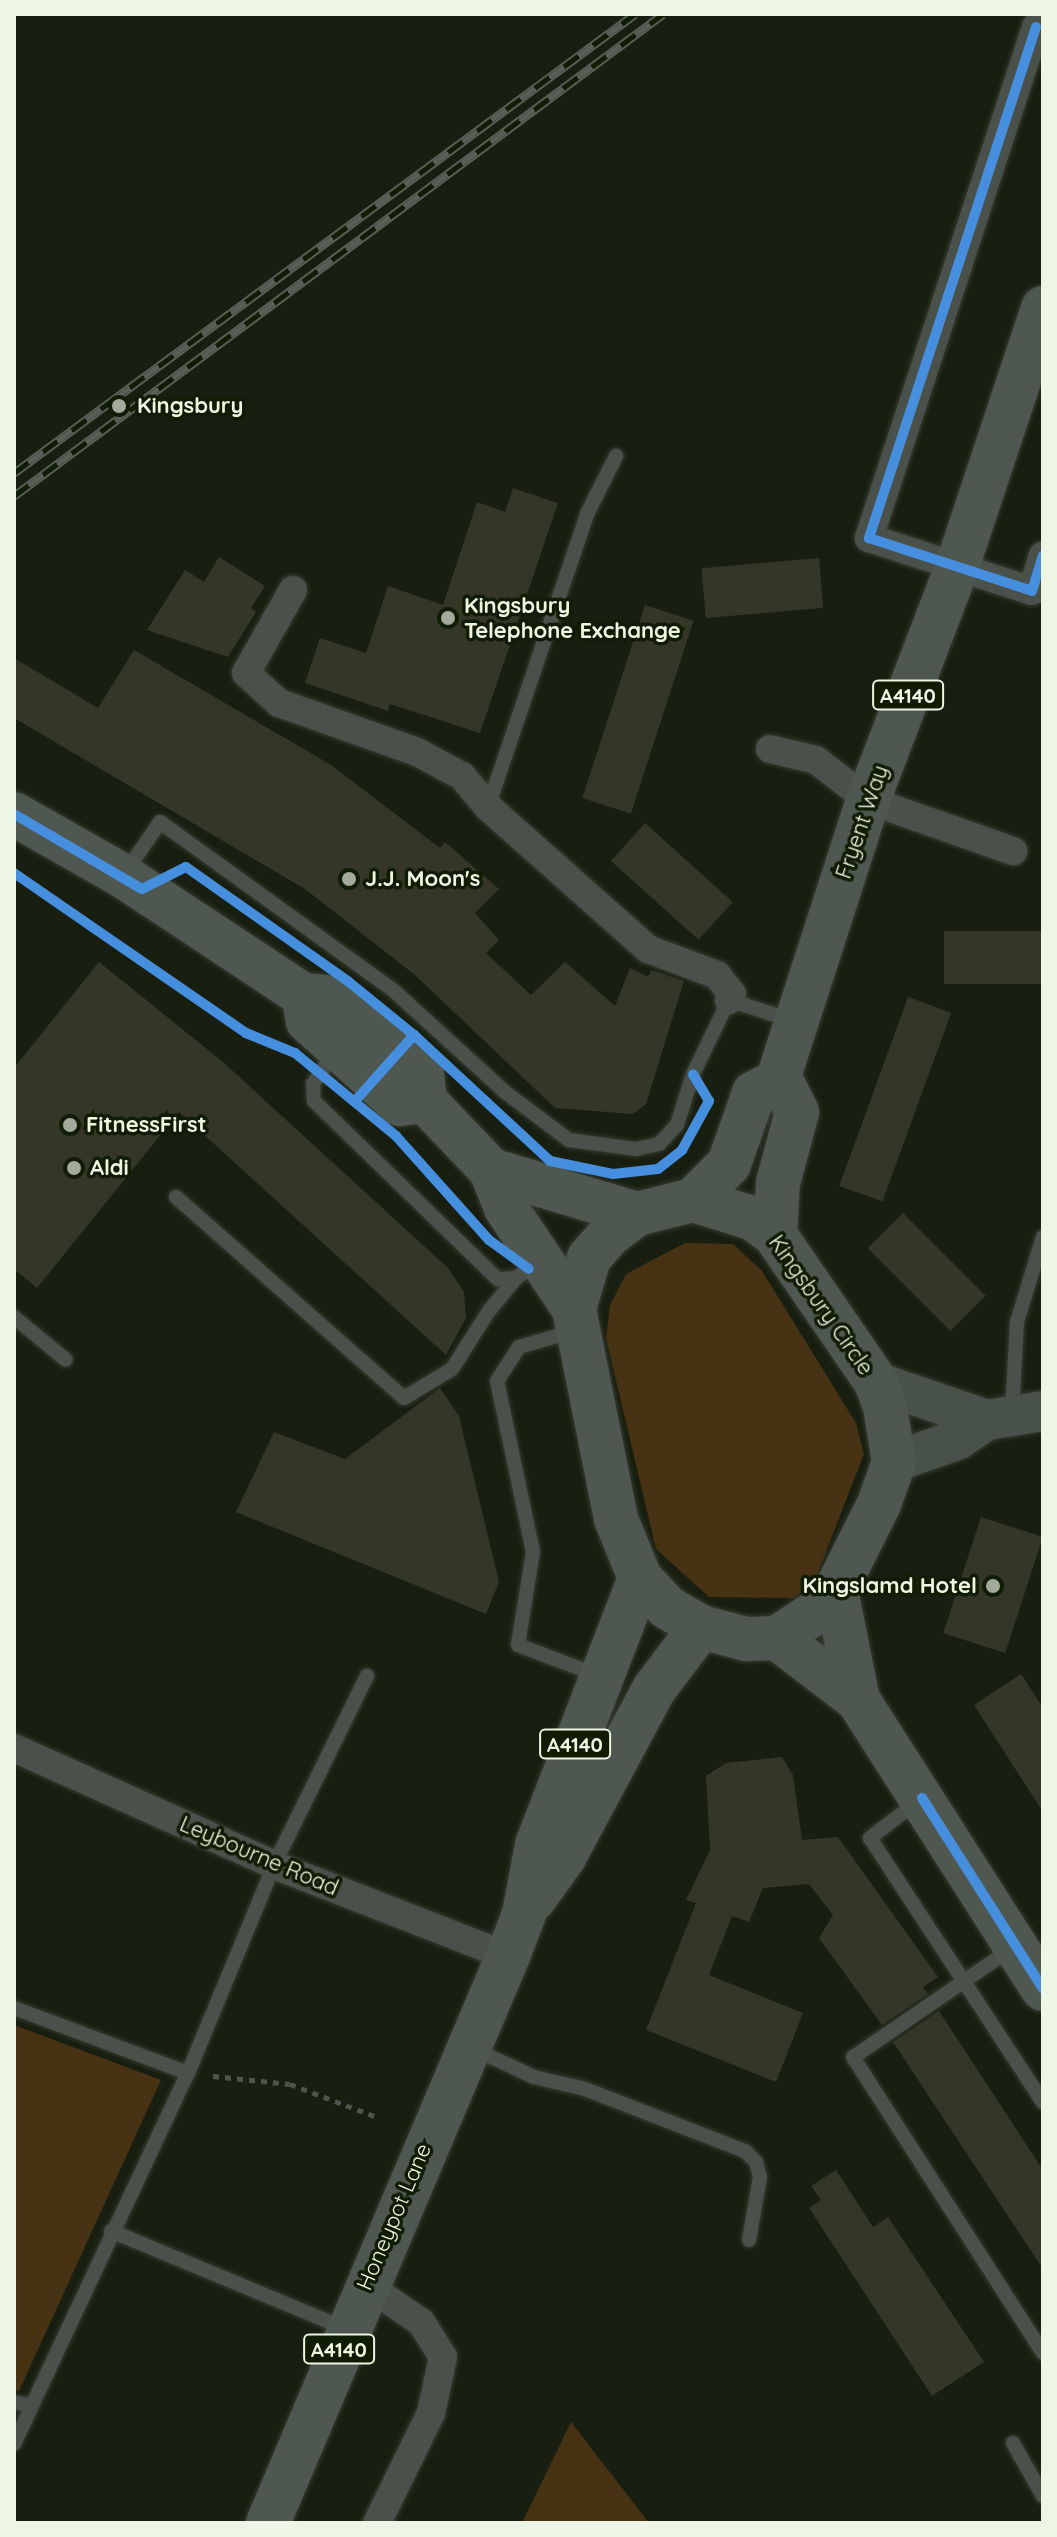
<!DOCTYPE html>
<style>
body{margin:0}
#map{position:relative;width:1057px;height:2537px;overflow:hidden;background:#181f10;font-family:Quicksand,sans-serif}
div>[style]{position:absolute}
.green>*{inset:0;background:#473313}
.building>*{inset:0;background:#343728;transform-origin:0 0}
.path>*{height:5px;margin-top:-2.5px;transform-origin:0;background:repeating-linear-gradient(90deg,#4f554e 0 6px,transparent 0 12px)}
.roads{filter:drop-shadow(0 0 2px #363b30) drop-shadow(0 0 2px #363b30)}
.lane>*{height:14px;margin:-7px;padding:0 7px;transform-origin:7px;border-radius:7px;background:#4a514a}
.street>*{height:28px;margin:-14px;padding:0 14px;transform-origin:14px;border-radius:14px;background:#4a514a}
.secondary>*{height:40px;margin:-20px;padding:0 20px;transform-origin:20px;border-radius:20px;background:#48514a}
.primary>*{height:44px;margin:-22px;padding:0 22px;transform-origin:22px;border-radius:22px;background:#4e5750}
.rail>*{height:9px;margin-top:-4.5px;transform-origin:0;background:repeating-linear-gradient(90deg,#101c03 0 18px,#585f56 0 36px);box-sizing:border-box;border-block:2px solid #585f56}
.cycleway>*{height:10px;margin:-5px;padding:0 5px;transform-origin:5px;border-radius:5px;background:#468fdf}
.dots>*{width:22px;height:22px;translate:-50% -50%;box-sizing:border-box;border:4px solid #101c03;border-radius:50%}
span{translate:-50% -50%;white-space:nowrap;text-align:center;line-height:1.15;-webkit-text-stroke:7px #101c03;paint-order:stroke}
.shield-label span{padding:2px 6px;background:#101c03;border:2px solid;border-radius:6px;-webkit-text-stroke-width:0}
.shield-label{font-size:20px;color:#edf6e5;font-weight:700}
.poi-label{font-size:22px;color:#edf6e5;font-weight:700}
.left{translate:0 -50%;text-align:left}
.right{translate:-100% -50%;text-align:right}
.street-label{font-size:22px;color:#edf6e5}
.frame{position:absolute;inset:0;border:16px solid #edf6e5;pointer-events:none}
</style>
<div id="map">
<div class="green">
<div style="clip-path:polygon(685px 1243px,733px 1244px,762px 1271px,856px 1423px,864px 1454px,815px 1580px,795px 1598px,709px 1597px,656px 1549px,606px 1338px,610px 1305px,626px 1274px)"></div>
<div style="clip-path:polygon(14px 2025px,161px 2080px,19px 2391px,14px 2390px)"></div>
<div style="clip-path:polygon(571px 2422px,649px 2523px,522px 2523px)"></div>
</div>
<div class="building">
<div style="clip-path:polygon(513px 488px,558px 503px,480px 733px,390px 704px,388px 711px,305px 683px,320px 638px,366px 653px,388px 586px,443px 605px,477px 502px,505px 512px)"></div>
<div style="clip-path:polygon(219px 557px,265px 586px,251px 608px,256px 612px,228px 657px,147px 630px,185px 570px,204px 582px)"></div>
<div style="left:819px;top:558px;width:50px;height:118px;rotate:85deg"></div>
<div style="left:645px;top:605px;width:51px;height:203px;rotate:18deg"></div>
<div style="clip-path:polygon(134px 650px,331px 765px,440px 848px,445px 842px,499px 889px,475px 913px,499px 940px,486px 953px,531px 995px,565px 962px,615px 1006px,630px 968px,648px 977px,651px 970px,684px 981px,646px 1104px,633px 1114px,555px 1108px,415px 975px,305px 889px,14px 718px,14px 658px,98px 708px)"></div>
<div style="left:645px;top:823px;width:118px;height:51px;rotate:42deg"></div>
<div style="left:1043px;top:931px;width:53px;height:99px;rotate:90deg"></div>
<div style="clip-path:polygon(99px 962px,223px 1062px,448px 1268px,464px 1292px,466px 1318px,446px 1355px,179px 1112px,37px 1288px,14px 1269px,14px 1068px)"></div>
<div style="left:908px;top:997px;width:46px;height:201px;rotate:20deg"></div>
<div style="left:903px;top:1213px;width:117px;height:50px;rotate:45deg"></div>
<div style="clip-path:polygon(440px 1388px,459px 1416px,499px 1582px,486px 1614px,236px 1512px,274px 1432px,345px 1459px)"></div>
<div style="left:981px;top:1517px;width:65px;height:122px;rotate:18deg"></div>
<div style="clip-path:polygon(1021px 1674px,1043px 1708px,1043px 1812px,974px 1705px)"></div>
<div style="clip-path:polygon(782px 1757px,793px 1775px,802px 1840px,838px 1837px,938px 1977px,923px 1987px,928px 1994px,882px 2025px,819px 1938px,833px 1915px,809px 1884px,763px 1888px,749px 1922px,732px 1916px,709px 1975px,803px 2013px,776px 2082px,646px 2030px,696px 1903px,686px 1900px,710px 1850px,706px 1776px,726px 1763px)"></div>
<div style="clip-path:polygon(939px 2011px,1043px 2170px,1043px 2269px,893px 2042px)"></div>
<div style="clip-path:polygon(836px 2170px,873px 2227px,888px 2217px,984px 2362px,932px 2396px,809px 2208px,821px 2200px,811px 2186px)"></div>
</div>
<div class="path">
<div style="left:213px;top:2076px;width:77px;rotate:5.9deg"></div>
<div style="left:290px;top:2084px;width:93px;rotate:20.8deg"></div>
</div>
<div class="roads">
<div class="lane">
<div style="left:488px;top:807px;width:311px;rotate:-71.3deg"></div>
<div style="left:588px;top:512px;width:63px;rotate:-63.4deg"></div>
<div style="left:125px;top:873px;width:62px;rotate:-55.5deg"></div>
<div style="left:160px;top:822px;width:287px;rotate:35.8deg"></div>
<div style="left:393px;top:990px;width:151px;rotate:42.3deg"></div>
<div style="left:505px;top:1092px;width:80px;rotate:36.9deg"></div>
<div style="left:569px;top:1140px;width:68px;rotate:7.7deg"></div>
<div style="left:636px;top:1149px;width:24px;rotate:-12deg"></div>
<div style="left:659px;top:1144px;width:26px;rotate:-47deg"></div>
<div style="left:677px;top:1125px;width:53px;rotate:-72.6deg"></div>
<div style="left:693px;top:1074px;width:82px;rotate:-64.1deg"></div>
<div style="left:729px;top:1000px;width:65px;rotate:17.9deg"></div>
<div style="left:336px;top:1050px;width:41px;rotate:124.1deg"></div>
<div style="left:313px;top:1084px;width:17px;rotate:87deg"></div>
<div style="left:314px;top:1101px;width:256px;rotate:44.1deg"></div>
<div style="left:498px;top:1279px;width:18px;rotate:-3deg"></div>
<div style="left:176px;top:1197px;width:304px;rotate:41.4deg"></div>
<div style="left:404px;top:1398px;width:56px;rotate:-31.1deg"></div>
<div style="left:452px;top:1369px;width:69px;rotate:-57.5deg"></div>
<div style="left:489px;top:1311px;width:43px;rotate:-50.7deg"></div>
<div style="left:516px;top:1278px;width:26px;rotate:-36deg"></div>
<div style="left:14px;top:1317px;width:67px;rotate:39.6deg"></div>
<div style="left:574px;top:1331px;width:57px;rotate:163.8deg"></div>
<div style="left:519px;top:1347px;width:40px;rotate:122.9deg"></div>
<div style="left:497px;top:1381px;width:175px;rotate:78.1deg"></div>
<div style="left:533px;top:1552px;width:94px;rotate:99.2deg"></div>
<div style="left:518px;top:1645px;width:87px;rotate:20.9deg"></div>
<div style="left:1012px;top:1413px;width:91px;rotate:-86.9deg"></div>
<div style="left:1017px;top:1322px;width:89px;rotate:-73deg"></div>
<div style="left:918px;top:1801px;width:61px;rotate:142.4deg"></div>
<div style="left:870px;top:1838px;width:316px;rotate:56.8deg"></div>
<div style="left:1011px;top:1949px;width:191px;rotate:145.6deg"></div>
<div style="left:853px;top:2057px;width:352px;rotate:57.3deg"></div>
<div style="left:14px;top:2008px;width:186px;rotate:20.5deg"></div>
<div style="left:472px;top:2048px;width:68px;rotate:25.1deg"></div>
<div style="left:534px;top:2077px;width:52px;rotate:13.2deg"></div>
<div style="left:585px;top:2089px;width:172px;rotate:21.2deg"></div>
<div style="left:745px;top:2151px;width:16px;rotate:45deg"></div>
<div style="left:756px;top:2162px;width:16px;rotate:75deg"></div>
<div style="left:760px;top:2177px;width:64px;rotate:99.9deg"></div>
<div style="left:111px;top:2231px;width:256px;rotate:22.6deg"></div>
<div style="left:14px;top:2402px;width:18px;rotate:13deg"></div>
<div style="left:1013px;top:2443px;width:61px;rotate:60.5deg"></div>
<div style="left:14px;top:2444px;width:410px;rotate:-64.9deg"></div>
<div style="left:188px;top:2073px;width:225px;rotate:-67.5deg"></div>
<div style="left:274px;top:1865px;width:211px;rotate:-63.8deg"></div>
</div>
<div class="street">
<div style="left:1036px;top:27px;width:538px;rotate:108.1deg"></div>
<div style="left:869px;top:538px;width:171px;rotate:18deg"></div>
<div style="left:1032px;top:591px;width:37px;rotate:-73deg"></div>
<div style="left:293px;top:590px;width:95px;rotate:119.5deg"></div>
<div style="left:246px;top:673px;width:45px;rotate:42.3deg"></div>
<div style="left:279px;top:703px;width:146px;rotate:19.5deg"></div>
<div style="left:417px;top:752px;width:51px;rotate:28.1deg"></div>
<div style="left:462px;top:776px;width:40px;rotate:50deg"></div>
<div style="left:488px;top:807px;width:214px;rotate:41.6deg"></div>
<div style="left:648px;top:949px;width:74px;rotate:20.6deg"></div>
<div style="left:717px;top:975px;width:24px;rotate:52deg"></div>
<div style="left:732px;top:994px;width:7px;rotate:117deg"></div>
<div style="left:770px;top:749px;width:47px;rotate:13.4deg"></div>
<div style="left:816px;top:760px;width:66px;rotate:37.6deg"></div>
<div style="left:868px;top:800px;width:154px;rotate:19.4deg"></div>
<div style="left:14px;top:1748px;width:285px;rotate:24.2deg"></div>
<div style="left:274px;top:1865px;width:251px;rotate:21.3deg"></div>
<div style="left:365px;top:2284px;width:68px;rotate:34.2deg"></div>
<div style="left:421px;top:2322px;width:41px;rotate:57.8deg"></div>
<div style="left:443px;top:2357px;width:57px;rotate:102.1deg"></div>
<div style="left:431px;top:2413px;width:123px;rotate:116.1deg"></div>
</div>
<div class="secondary">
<div style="left:876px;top:1382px;width:117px;rotate:18.9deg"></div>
<div style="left:894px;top:1462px;width:67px;rotate:-19.2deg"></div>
<div style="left:957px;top:1440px;width:36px;rotate:-34deg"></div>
<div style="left:987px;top:1420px;width:57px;rotate:-9.1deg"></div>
</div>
<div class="primary">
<div style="left:14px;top:814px;width:125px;rotate:29.6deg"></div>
<div style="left:123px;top:876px;width:216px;rotate:33.5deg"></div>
<div style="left:303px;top:995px;width:32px;rotate:5deg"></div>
<div style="left:335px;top:998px;width:115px;rotate:40.8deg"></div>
<div style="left:422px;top:1073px;width:28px;rotate:84deg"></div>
<div style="left:425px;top:1101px;width:95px;rotate:46.3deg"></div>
<div style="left:491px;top:1170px;width:41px;rotate:68.5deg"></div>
<div style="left:506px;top:1208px;width:122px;rotate:56deg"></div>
<div style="left:303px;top:995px;width:26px;rotate:79deg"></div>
<div style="left:308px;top:1021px;width:124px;rotate:42.1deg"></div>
<div style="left:400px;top:1104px;width:25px;rotate:-7deg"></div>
<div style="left:491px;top:1170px;width:152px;rotate:16.8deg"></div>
<div style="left:693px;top:1200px;width:62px;rotate:17deg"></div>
<div style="left:752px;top:1218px;width:29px;rotate:36deg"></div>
<div style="left:775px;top:1235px;width:178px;rotate:55.5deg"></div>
<div style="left:876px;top:1382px;width:27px;rotate:70deg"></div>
<div style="left:885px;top:1407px;width:56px;rotate:80.7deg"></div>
<div style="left:894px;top:1462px;width:45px;rotate:109.7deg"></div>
<div style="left:879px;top:1504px;width:96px;rotate:116.6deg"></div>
<div style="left:836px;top:1590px;width:26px;rotate:130deg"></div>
<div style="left:819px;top:1610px;width:50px;rotate:146.3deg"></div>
<div style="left:777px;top:1638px;width:31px;rotate:178deg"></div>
<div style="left:746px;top:1639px;width:47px;rotate:-165.1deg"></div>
<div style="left:701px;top:1627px;width:39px;rotate:-150deg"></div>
<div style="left:667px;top:1607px;width:40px;rotate:-133deg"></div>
<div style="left:640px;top:1578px;width:64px;rotate:-112.1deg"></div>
<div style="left:616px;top:1519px;width:214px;rotate:-101.3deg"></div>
<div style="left:574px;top:1309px;width:53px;rotate:-73.6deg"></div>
<div style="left:589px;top:1258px;width:30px;rotate:-49deg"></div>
<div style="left:609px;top:1235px;width:35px;rotate:-37deg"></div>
<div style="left:637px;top:1214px;width:58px;rotate:-14deg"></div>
<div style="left:693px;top:1200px;width:51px;rotate:-45deg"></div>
<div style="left:729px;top:1164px;width:75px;rotate:-70.6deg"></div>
<div style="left:754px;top:1093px;width:25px;rotate:-26deg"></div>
<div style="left:775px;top:1235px;width:52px;rotate:-86.7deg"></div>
<div style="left:778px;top:1183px;width:73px;rotate:-75deg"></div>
<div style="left:797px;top:1112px;width:40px;rotate:-116.6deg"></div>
<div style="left:779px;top:1076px;width:290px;rotate:-72.1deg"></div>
<div style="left:868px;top:800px;width:249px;rotate:-69.1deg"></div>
<div style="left:957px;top:567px;width:273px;rotate:-71.6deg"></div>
<div style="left:836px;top:1590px;width:112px;rotate:78.7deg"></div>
<div style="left:777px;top:1638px;width:102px;rotate:37.4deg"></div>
<div style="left:858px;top:1700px;width:343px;rotate:57.4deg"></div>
<div style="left:534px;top:1899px;width:52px;rotate:-54.5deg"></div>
<div style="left:564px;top:1857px;width:191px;rotate:-61.8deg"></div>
<div style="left:654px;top:1689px;width:78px;rotate:-52.8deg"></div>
<div style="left:268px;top:2523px;width:616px;rotate:-67.06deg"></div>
<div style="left:508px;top:1956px;width:45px;rotate:-69.1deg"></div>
<div style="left:524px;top:1914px;width:70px;rotate:-79.3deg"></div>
<div style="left:537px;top:1845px;width:286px;rotate:-68.9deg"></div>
</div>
</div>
<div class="rail">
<div style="left:14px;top:473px;width:772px;rotate:-36.47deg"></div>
<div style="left:14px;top:496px;width:808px;rotate:-36.6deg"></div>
</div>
<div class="cycleway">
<div style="left:1036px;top:27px;width:538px;rotate:108.1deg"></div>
<div style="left:869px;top:538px;width:171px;rotate:18deg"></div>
<div style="left:1032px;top:591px;width:37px;rotate:-73deg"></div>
<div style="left:14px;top:814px;width:148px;rotate:30.4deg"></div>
<div style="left:142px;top:889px;width:49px;rotate:-26.6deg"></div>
<div style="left:186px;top:867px;width:199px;rotate:35.2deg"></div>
<div style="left:349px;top:982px;width:84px;rotate:39.2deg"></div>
<div style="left:14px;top:873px;width:282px;rotate:34.6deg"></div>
<div style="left:246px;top:1033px;width:53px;rotate:22.2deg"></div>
<div style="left:295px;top:1053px;width:131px;rotate:39.4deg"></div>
<div style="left:396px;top:1136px;width:140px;rotate:48.2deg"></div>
<div style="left:489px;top:1240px;width:49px;rotate:35.9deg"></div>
<div style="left:355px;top:1101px;width:89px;rotate:-48.2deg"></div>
<div style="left:414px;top:1035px;width:185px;rotate:42.8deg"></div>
<div style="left:550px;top:1161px;width:64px;rotate:11.7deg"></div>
<div style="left:613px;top:1174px;width:45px;rotate:-6.3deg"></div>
<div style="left:658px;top:1169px;width:31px;rotate:-38deg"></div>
<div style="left:682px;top:1150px;width:56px;rotate:-61.1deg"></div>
<div style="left:709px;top:1101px;width:31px;rotate:-121deg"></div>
<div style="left:922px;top:1798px;width:226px;rotate:57.6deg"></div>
</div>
<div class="dots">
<div style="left:119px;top:406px;background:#a2ab9a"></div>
<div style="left:448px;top:618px;background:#a2ab9a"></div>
<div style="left:349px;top:879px;background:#a2ab9a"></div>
<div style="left:70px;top:1125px;background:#a2ab9a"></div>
<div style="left:74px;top:1168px;background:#a2ab9a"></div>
<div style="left:993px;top:1586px;background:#a2ab9a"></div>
</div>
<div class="shield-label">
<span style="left:908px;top:695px">A4140</span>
<span style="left:575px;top:1744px">A4140</span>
<span style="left:339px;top:2349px">A4140</span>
</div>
<div class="poi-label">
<span class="left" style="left:137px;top:406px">Kingsbury</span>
<span class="left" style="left:464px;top:618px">Kingsbury<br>Telephone Exchange</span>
<span class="left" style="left:365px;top:879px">J.J. Moon's</span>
<span class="left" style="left:86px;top:1125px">FitnessFirst</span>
<span class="left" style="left:90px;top:1168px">Aldi</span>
<span class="right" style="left:977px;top:1586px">Kingslamd Hotel</span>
</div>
<div class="street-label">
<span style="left:862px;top:822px;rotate:-71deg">Fryent Way</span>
<span style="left:821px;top:1305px;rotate:55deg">Kingsbury Circle</span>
<span style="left:259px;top:1856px;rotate:23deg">Leybourne Road</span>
<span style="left:394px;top:2217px;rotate:-67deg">Honeypot Lane</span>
</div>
<div class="frame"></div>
</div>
